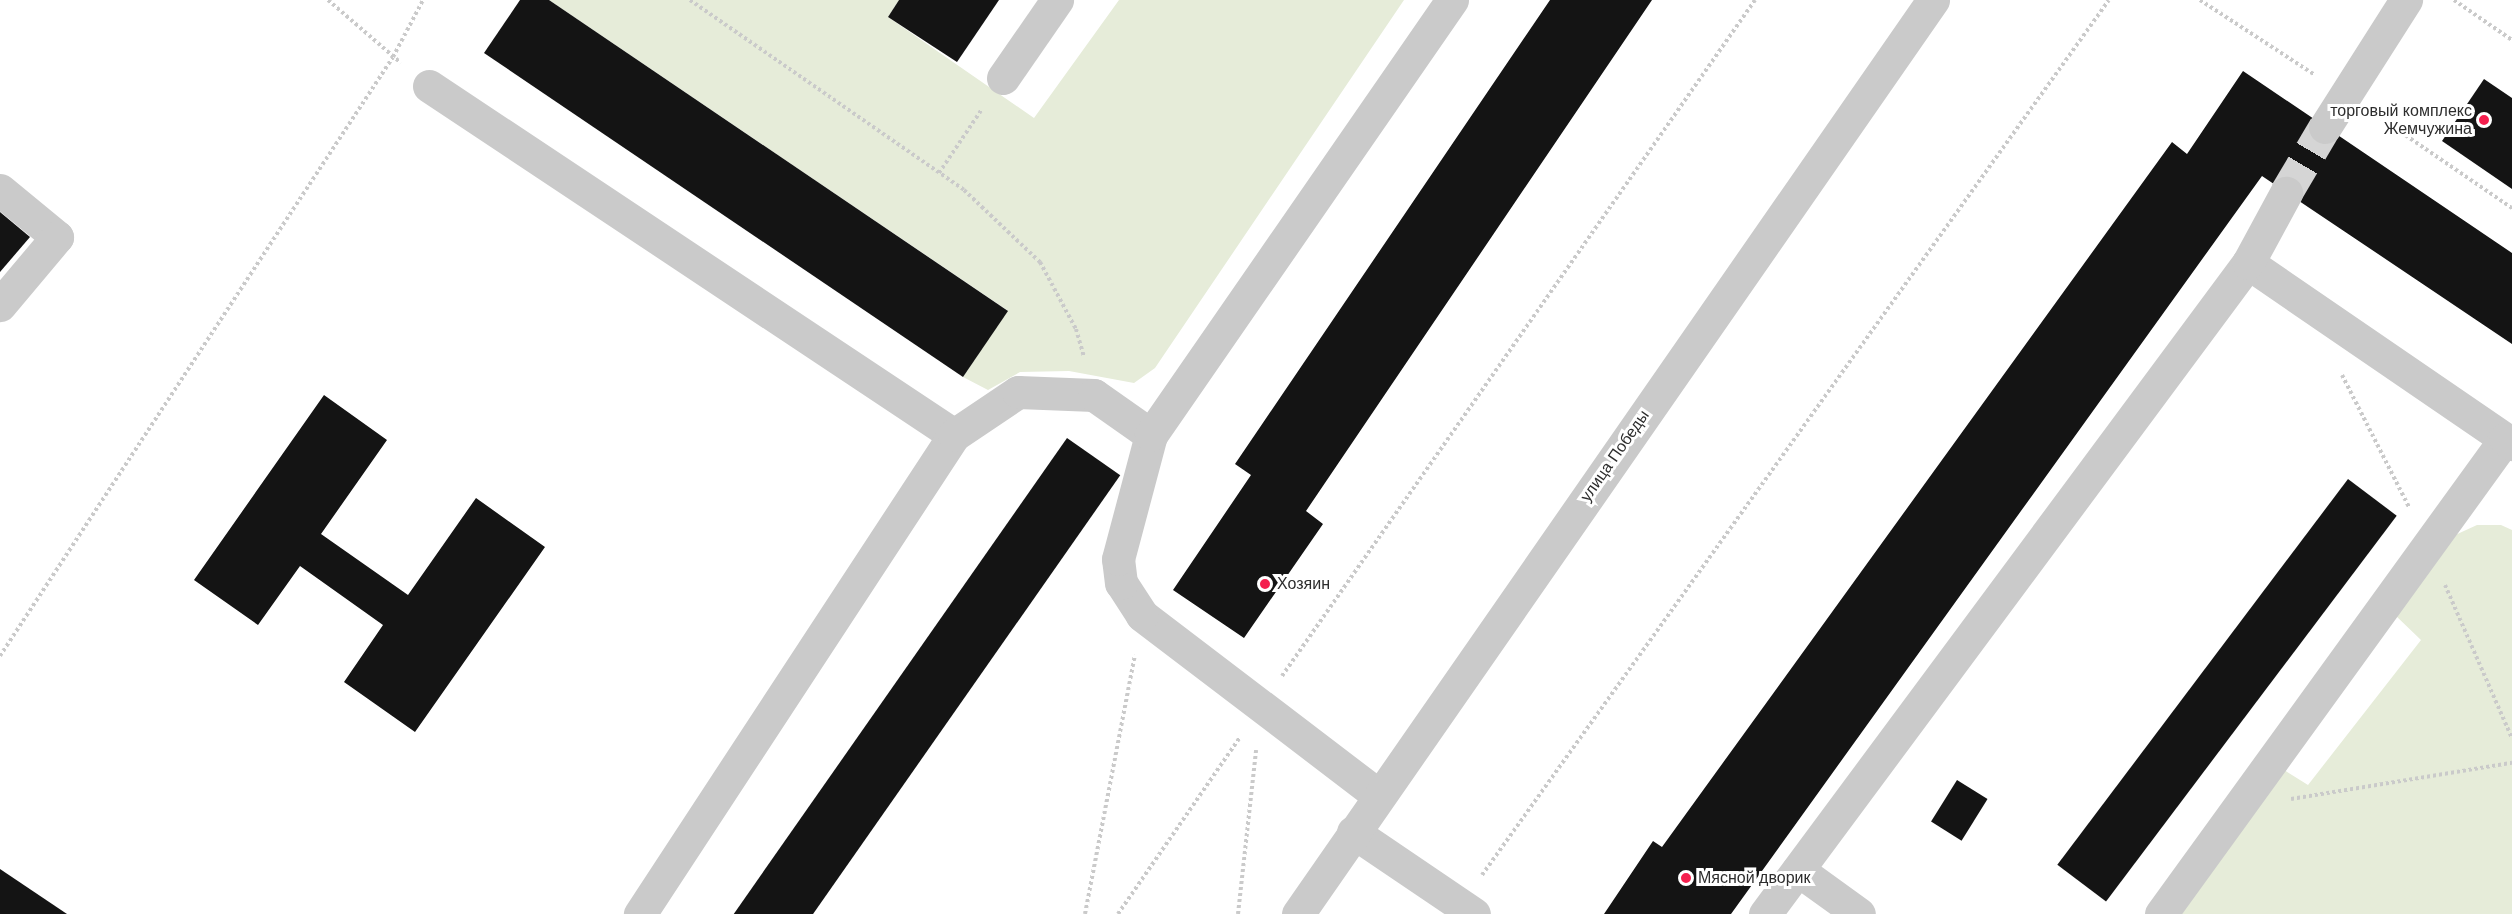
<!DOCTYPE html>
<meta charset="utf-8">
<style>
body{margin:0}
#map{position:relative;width:2512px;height:914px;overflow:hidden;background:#fff;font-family:Arial,sans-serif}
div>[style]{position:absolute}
.green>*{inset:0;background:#e6ecd9}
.building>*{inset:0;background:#141414;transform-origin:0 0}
.minor-tunnel>*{height:33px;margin-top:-16.5px;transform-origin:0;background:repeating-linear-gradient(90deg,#d5d5d5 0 33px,transparent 0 49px)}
.path>*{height:4px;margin-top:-2px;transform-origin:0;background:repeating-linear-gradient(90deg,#cacaca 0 3px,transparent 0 6px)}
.minor>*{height:33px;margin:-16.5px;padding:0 16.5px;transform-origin:16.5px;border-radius:16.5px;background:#cacaca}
.dots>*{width:16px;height:16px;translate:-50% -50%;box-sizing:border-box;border:3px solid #fff;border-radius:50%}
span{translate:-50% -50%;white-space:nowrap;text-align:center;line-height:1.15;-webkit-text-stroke:6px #fff;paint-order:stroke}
.poi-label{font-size:16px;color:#2d2d2d}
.right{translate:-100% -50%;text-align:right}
.left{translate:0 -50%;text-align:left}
.street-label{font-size:16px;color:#2d2d2d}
</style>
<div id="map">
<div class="green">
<div style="clip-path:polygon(549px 0,899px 0,888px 17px,1034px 118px,1119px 0,1404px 0,1155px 368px,1134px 383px,1069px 371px,1020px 372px,988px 390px,963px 377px,1007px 310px)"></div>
<div style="clip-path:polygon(2477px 525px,2501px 525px,2512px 530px,2512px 914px,2178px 914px,2281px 768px,2308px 785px,2421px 640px,2395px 615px,2453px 536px)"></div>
</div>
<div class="building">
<div style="clip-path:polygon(520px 0,549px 0,1008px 311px,963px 377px,484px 53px)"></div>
<div style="clip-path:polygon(899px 0,999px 0,957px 62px,888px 17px)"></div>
<div style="clip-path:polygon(1550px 0,1652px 0,1306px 511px,1323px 524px,1244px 638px,1173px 590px,1251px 475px,1235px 464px)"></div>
<div style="clip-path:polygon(2243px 71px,2512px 253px,2512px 344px,2262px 176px,1731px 914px,1604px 914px,1653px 841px,1662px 847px,2172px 142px,2187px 154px)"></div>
<div style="clip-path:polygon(2484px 79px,2512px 98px,2512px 189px,2442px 141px)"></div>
<div style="clip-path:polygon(0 212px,30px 237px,0 272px)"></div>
<div style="clip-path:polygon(324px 395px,387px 440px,321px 534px,408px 595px,476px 498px,545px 547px,415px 732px,344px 682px,383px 625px,300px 566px,258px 625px,194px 580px)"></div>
<div style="left:1067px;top:438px;width:65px;height:581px;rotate:35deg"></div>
<div style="left:2348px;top:479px;width:61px;height:483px;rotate:37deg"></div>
<div style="left:1957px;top:780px;width:36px;height:49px;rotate:32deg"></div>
<div style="clip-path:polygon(0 869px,67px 914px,0 914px)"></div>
</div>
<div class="minor-tunnel">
<div style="left:2286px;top:193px;width:77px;rotate:-59.4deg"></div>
</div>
<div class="path">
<div style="left:328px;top:0;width:96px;rotate:40.8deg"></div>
<div style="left:690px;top:0;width:333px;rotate:34.7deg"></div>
<div style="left:964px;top:190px;width:105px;rotate:43.5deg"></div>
<div style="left:1040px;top:262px;width:76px;rotate:61.8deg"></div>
<div style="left:1076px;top:329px;width:29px;rotate:74deg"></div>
<div style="left:2200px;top:0;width:137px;rotate:33.1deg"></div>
<div style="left:2454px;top:0;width:70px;rotate:34.6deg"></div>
<div style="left:2376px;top:115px;width:165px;rotate:34.4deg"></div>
<div style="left:939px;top:173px;width:77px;rotate:-56.1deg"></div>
<div style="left:2342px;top:375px;width:148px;rotate:63.1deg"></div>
<div style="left:2445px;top:585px;width:167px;rotate:66.4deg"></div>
<div style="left:0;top:656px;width:716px;rotate:-56.73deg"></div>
<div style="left:393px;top:57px;width:64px;rotate:-62.2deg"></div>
<div style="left:1282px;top:676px;width:825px;rotate:-55.02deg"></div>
<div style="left:2291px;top:799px;width:224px;rotate:-9.3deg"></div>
<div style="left:1482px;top:875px;width:1076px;rotate:-54.38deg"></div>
<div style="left:1085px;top:914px;width:264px;rotate:-79.1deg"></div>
<div style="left:1118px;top:914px;width:215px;rotate:-55.4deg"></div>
<div style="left:1238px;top:914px;width:165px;rotate:-83.7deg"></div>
</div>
<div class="minor">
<div style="left:1003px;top:78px;width:95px;rotate:-55.3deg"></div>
<div style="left:429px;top:86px;width:630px;rotate:33.61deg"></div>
<div style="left:954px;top:435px;width:573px;rotate:123.25deg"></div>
<div style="left:2325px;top:127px;width:151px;rotate:-57.5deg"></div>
<div style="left:0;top:190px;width:74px;rotate:39.5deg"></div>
<div style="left:57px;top:237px;width:89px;rotate:130deg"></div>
<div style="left:2248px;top:263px;width:311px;rotate:34.4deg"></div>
<div style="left:954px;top:435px;width:77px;rotate:-33.9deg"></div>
<div style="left:1018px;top:392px;width:76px;rotate:2.3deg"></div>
<div style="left:1094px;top:395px;width:70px;rotate:35.1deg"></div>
<div style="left:1378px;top:795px;width:297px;rotate:-142.7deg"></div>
<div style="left:1142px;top:615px;width:38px;rotate:-123deg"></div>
<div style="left:1121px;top:583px;width:24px;rotate:-97deg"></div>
<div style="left:1118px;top:559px;width:128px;rotate:-75.1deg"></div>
<div style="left:1151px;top:435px;width:529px;rotate:-55.32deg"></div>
<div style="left:1353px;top:832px;width:146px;rotate:34.1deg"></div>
<div style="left:1798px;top:870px;width:75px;rotate:35.8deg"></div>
<div style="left:1298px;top:914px;width:1113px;rotate:-55.21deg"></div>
<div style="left:1765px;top:914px;width:811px;rotate:-53.43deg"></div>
<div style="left:2248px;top:263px;width:80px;rotate:-61.5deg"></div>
<div style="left:2161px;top:914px;width:586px;rotate:-54.09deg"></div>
<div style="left:2505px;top:439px;width:9px;rotate:36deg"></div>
</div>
<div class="dots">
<div style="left:2484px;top:120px;background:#f41f4e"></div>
<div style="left:1265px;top:584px;background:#f41f4e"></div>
<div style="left:1686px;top:878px;background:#f41f4e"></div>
</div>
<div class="poi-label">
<span class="right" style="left:2472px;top:120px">торговый комплекс<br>Жемчужина</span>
<span class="left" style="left:1277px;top:584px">Хозяин</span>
<span class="left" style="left:1698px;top:878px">Мясной дворик</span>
</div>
<div class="street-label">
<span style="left:1615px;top:456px;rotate:-55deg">улица Победы</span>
</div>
</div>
